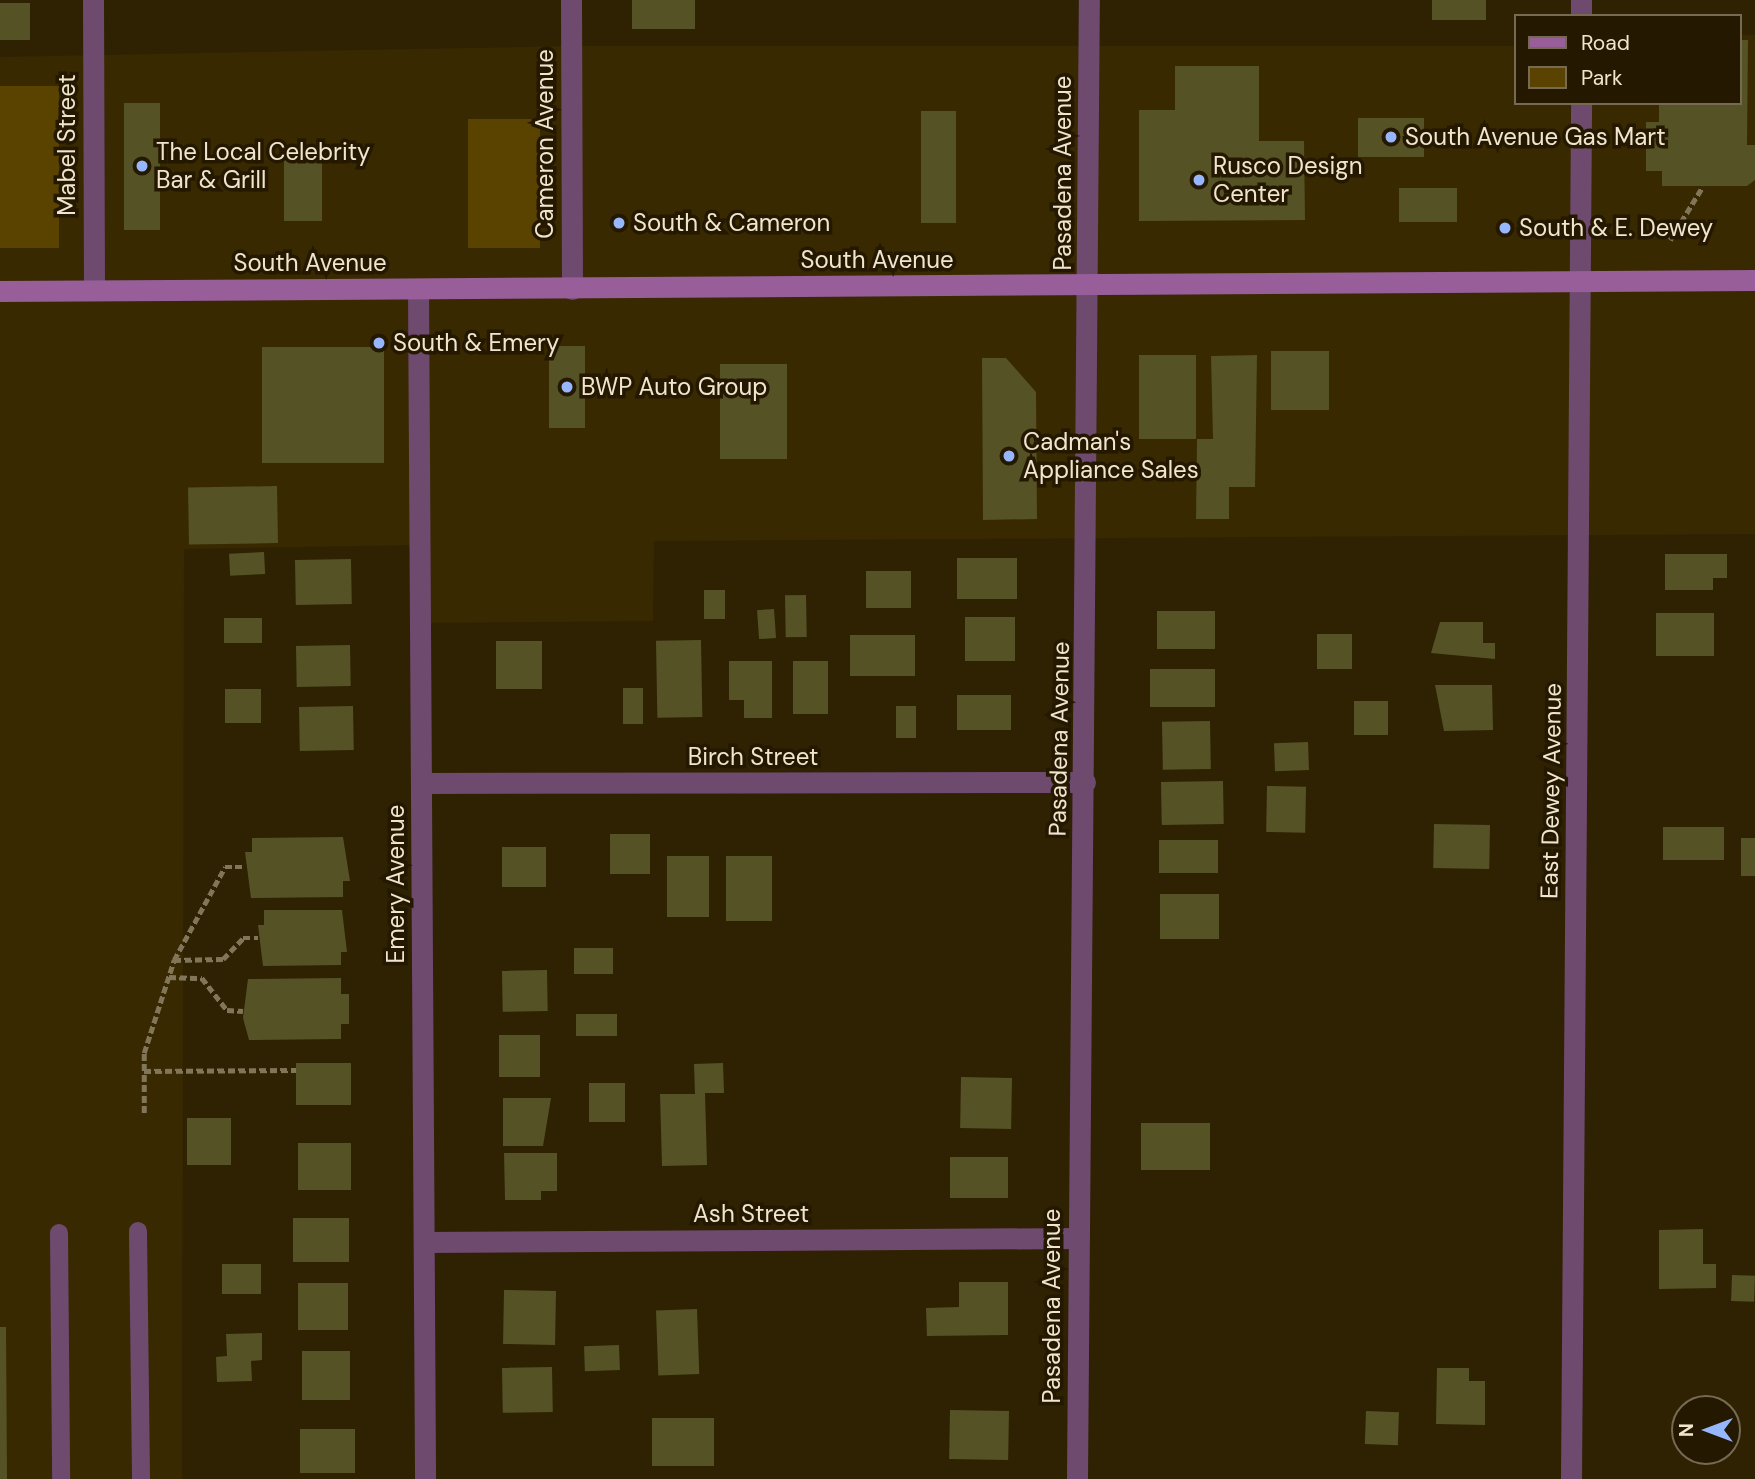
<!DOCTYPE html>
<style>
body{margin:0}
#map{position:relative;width:1755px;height:1479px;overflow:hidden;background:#2f2202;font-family:"DM Sans",sans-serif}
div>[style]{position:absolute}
.built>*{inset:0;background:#392901}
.green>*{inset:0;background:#5a4200;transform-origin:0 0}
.building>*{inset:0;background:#555225;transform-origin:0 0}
.path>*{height:4.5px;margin-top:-2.25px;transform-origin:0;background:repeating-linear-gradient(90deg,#82765a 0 7px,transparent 0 10.5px)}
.service>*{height:18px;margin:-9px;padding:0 9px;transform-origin:9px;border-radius:9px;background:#6e4a6f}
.minor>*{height:21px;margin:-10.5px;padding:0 10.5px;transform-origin:10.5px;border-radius:10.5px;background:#6e4a6f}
.tertiary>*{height:21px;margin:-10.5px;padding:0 10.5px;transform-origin:10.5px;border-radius:10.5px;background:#6e4a6f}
.secondary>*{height:21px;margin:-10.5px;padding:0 10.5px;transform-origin:10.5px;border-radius:10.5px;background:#975e9a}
.dots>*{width:19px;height:19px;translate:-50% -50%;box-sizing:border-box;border:4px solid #251800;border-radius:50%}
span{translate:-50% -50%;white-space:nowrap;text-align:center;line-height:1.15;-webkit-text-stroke:7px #251800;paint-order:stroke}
.poi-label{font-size:24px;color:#f0e5cf}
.left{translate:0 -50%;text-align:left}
.street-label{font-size:24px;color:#f0e5cf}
.legend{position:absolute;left:1514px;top:14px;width:228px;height:91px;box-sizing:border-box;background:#251800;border:2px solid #766a53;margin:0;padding:9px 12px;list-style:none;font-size:21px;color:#f0e5cf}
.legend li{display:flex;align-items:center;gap:14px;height:35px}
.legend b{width:35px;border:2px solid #766a53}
.north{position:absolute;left:1671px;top:1395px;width:70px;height:70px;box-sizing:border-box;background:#251800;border:2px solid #766a53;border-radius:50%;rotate:270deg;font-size:19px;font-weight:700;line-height:28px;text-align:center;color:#f0e5cf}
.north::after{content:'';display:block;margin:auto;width:24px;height:32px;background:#96b6fd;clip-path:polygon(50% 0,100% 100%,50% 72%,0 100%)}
</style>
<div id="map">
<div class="built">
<div style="clip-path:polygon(1739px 35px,1755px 35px,1755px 534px,654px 541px,653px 621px,421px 623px,420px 545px,184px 549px,182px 1479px,0 1479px,0 57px,571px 46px,1515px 46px,1515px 103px,1739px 103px)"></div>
</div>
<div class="green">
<div style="left:0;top:86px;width:59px;height:162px"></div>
<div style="left:468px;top:119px;width:72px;height:129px"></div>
</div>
<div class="building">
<div style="left:632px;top:0;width:63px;height:29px"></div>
<div style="left:1432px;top:0;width:54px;height:20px"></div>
<div style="left:0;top:3px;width:30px;height:37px"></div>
<div style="clip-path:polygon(1739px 40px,1748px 40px,1747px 145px,1755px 145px,1755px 180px,1747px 186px,1662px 186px,1662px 171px,1646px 171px,1646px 122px,1659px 122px,1659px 103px,1739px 103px)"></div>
<div style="clip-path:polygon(1175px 66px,1259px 66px,1259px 141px,1304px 141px,1305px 220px,1139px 221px,1139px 110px,1175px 110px)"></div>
<div style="left:124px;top:103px;width:36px;height:127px"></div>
<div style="left:921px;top:111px;width:35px;height:112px"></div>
<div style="left:1358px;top:118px;width:66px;height:39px"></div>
<div style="left:284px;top:156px;width:38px;height:65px"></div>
<div style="left:1399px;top:188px;width:58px;height:34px"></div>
<div style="left:549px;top:346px;width:36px;height:82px"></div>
<div style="left:262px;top:347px;width:122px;height:116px"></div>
<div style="left:1271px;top:351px;width:58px;height:59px"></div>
<div style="left:1139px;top:355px;width:57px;height:84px"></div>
<div style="clip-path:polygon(1257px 355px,1255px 487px,1229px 487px,1229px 519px,1196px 519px,1197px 439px,1213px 439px,1211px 356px)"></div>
<div style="clip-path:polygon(982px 358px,1006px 358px,1036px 392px,1037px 519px,983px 520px)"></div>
<div style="left:720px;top:364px;width:67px;height:95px"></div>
<div style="left:277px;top:486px;width:57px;height:89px;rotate:89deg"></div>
<div style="left:264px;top:552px;width:22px;height:35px;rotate:87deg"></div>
<div style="clip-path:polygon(1665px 554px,1727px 554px,1727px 578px,1713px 578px,1713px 590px,1665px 590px)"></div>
<div style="left:1017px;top:558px;width:41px;height:60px;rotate:90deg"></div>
<div style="left:351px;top:559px;width:45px;height:56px;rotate:89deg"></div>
<div style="left:911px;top:571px;width:37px;height:45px;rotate:90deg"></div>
<div style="left:704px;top:590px;width:21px;height:29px"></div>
<div style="left:806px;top:595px;width:42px;height:21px;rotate:89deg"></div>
<div style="left:774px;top:609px;width:29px;height:17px;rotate:86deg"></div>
<div style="left:1215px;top:611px;width:38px;height:58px;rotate:90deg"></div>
<div style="left:1656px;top:613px;width:58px;height:43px"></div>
<div style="left:965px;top:617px;width:50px;height:44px"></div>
<div style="left:262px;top:618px;width:25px;height:38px;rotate:90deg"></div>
<div style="clip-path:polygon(1440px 622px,1483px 622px,1483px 643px,1495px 643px,1495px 659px,1431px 653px)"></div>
<div style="left:1317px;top:634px;width:35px;height:35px"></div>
<div style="left:850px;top:635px;width:65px;height:41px"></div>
<div style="left:701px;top:640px;width:77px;height:45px;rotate:89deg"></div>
<div style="left:496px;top:641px;width:46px;height:48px"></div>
<div style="left:350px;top:645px;width:41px;height:54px;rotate:89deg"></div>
<div style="clip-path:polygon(729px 661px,772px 661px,772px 718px,744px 718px,744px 700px,729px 700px)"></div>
<div style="left:793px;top:661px;width:35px;height:53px"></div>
<div style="left:1150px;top:669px;width:65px;height:38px"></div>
<div style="clip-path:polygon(1435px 685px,1492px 685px,1493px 730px,1444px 731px)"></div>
<div style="left:623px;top:688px;width:20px;height:36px"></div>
<div style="left:225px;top:689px;width:36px;height:34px"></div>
<div style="left:957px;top:695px;width:54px;height:35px"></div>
<div style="left:1354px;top:701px;width:34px;height:34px"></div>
<div style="left:353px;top:706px;width:44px;height:54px;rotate:89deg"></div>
<div style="left:896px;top:706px;width:20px;height:32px"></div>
<div style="left:1210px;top:721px;width:48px;height:48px;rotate:89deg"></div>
<div style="left:1308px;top:742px;width:28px;height:34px;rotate:88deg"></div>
<div style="left:1223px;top:781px;width:43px;height:62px;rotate:89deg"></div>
<div style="left:1267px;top:786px;width:39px;height:46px;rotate:1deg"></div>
<div style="left:1434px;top:824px;width:56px;height:44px;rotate:1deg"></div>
<div style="left:1663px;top:827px;width:61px;height:33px"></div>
<div style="left:610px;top:834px;width:40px;height:40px"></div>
<div style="clip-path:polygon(343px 837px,350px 881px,343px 881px,343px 897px,251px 898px,245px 852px,252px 852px,252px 838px)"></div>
<div style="left:1755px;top:838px;width:38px;height:14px;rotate:90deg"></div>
<div style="left:1159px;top:840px;width:59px;height:33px"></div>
<div style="left:502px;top:847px;width:44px;height:40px"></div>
<div style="left:667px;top:856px;width:42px;height:61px"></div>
<div style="left:726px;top:856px;width:46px;height:65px"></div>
<div style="left:1160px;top:894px;width:59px;height:45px"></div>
<div style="clip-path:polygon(264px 910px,342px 910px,347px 952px,341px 952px,341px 965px,263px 966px,258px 925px,264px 925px)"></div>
<div style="left:574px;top:948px;width:39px;height:26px"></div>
<div style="left:547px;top:970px;width:41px;height:45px;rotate:89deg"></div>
<div style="clip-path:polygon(341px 978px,341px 994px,349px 994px,349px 1024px,341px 1024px,341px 1039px,249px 1040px,243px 1018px,248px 979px)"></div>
<div style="left:576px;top:1014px;width:41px;height:22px"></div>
<div style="left:499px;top:1035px;width:41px;height:42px"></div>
<div style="left:296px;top:1063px;width:55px;height:42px"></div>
<div style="clip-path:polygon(723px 1063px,724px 1093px,705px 1093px,707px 1165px,662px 1166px,660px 1094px,695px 1094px,694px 1064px)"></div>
<div style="left:961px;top:1077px;width:51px;height:51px;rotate:1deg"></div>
<div style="left:589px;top:1083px;width:36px;height:39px"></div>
<div style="clip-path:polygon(503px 1098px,551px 1098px,543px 1146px,503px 1146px)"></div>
<div style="left:187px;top:1118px;width:44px;height:47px"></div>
<div style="left:1141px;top:1123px;width:69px;height:47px"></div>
<div style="left:298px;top:1143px;width:53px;height:47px"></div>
<div style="clip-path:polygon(504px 1153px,557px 1153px,557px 1191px,541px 1191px,541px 1200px,505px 1200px)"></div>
<div style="left:950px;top:1157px;width:58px;height:41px"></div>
<div style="left:349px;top:1218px;width:44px;height:56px;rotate:90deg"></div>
<div style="clip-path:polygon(1703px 1229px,1703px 1264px,1716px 1264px,1716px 1288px,1659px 1289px,1659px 1230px)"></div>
<div style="left:222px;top:1264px;width:39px;height:30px"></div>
<div style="left:1732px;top:1275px;width:23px;height:26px;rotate:2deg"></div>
<div style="clip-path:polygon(959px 1282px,1008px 1282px,1008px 1335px,927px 1336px,926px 1308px,959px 1307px)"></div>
<div style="left:298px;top:1283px;width:50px;height:47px"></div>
<div style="left:504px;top:1290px;width:52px;height:54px;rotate:1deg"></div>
<div style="left:697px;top:1309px;width:65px;height:41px;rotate:88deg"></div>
<div style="clip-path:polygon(0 1327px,6px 1327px,7px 1479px,0 1479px)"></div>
<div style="clip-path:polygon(262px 1333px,262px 1360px,251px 1361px,252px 1381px,217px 1382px,216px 1357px,227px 1356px,226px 1334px)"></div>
<div style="left:619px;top:1345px;width:25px;height:35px;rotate:88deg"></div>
<div style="left:350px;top:1351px;width:49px;height:48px;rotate:90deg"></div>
<div style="left:552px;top:1367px;width:45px;height:50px;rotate:89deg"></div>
<div style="clip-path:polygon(1437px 1368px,1469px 1368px,1469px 1381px,1485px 1381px,1485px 1425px,1436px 1424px)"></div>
<div style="left:950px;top:1410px;width:59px;height:49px;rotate:1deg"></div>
<div style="left:1366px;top:1411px;width:33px;height:33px;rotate:2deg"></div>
<div style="left:714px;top:1418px;width:48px;height:62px;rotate:90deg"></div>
<div style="left:300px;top:1429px;width:55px;height:44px"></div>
</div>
<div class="path">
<div style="left:1670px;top:240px;width:63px;rotate:-58.6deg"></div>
<div style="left:174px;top:960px;width:106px;rotate:-61.3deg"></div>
<div style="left:225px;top:867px;width:20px"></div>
<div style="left:169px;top:977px;width:33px;rotate:2deg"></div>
<div style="left:202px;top:978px;width:41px;rotate:52deg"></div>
<div style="left:227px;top:1010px;width:16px;rotate:4deg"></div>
<div style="left:144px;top:1071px;width:152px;rotate:-0.4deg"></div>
<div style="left:144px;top:1113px;width:60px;rotate:-90deg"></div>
<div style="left:144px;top:1053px;width:98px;rotate:-72.1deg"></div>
<div style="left:174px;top:960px;width:49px;rotate:-1.2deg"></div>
<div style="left:223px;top:959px;width:29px;rotate:-46deg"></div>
<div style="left:243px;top:938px;width:15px"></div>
</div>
<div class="service">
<div style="left:138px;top:1231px;width:248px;rotate:89.3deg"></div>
<div style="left:59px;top:1233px;width:246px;rotate:89.5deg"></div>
</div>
<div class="minor">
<div style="left:93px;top:0;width:290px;rotate:89.8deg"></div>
<div style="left:571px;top:0;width:289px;rotate:89.8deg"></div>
<div style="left:418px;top:290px;width:1189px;rotate:89.66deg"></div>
<div style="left:422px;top:783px;width:663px;rotate:-0.09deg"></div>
<div style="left:424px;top:1242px;width:655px;rotate:-0.35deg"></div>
<div style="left:1077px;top:1479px;width:1479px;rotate:-89.54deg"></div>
</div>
<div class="tertiary">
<div style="left:1581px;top:0;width:16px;rotate:90deg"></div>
<div style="left:1571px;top:1479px;width:1376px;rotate:-89.58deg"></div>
</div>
<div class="secondary">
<div style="left:0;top:291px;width:1755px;rotate:-0.36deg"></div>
</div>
<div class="dots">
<div style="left:1391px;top:137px;background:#96b6fd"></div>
<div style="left:142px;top:166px;background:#96b6fd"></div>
<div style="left:1199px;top:180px;background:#96b6fd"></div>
<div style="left:619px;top:223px;background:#96b6fd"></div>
<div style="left:1505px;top:228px;background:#96b6fd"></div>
<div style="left:379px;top:343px;background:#96b6fd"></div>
<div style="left:567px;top:387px;background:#96b6fd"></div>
<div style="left:1009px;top:456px;background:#96b6fd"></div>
</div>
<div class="poi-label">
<span class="left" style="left:1405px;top:137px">South Avenue Gas Mart</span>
<span class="left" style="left:156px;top:166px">The Local Celebrity<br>Bar &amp; Grill</span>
<span class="left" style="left:1213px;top:180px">Rusco Design<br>Center</span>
<span class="left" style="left:633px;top:223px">South &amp; Cameron</span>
<span class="left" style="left:1519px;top:228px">South &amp; E. Dewey</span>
<span class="left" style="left:393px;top:343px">South &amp; Emery</span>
<span class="left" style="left:581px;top:387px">BWP Auto Group</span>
<span class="left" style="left:1023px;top:456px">Cadman's<br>Appliance Sales</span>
</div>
<div class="street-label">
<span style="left:545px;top:144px;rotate:-90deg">Cameron Avenue</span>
<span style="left:67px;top:145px;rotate:-90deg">Mabel Street</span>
<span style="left:1063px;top:173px;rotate:-90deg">Pasadena Avenue</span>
<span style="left:877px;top:260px">South Avenue</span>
<span style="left:310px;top:263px">South Avenue</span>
<span style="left:1059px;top:739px;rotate:-89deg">Pasadena Avenue</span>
<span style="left:753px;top:757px">Birch Street</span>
<span style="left:1551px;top:791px;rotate:-89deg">East Dewey Avenue</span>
<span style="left:396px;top:884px;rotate:-90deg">Emery Avenue</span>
<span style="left:751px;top:1214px">Ash Street</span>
<span style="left:1052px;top:1306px;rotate:-90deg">Pasadena Avenue</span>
</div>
<ul class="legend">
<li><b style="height:9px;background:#975e9a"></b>Road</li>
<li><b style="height:19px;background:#5a4200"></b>Park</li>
</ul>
<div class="north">N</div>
</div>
